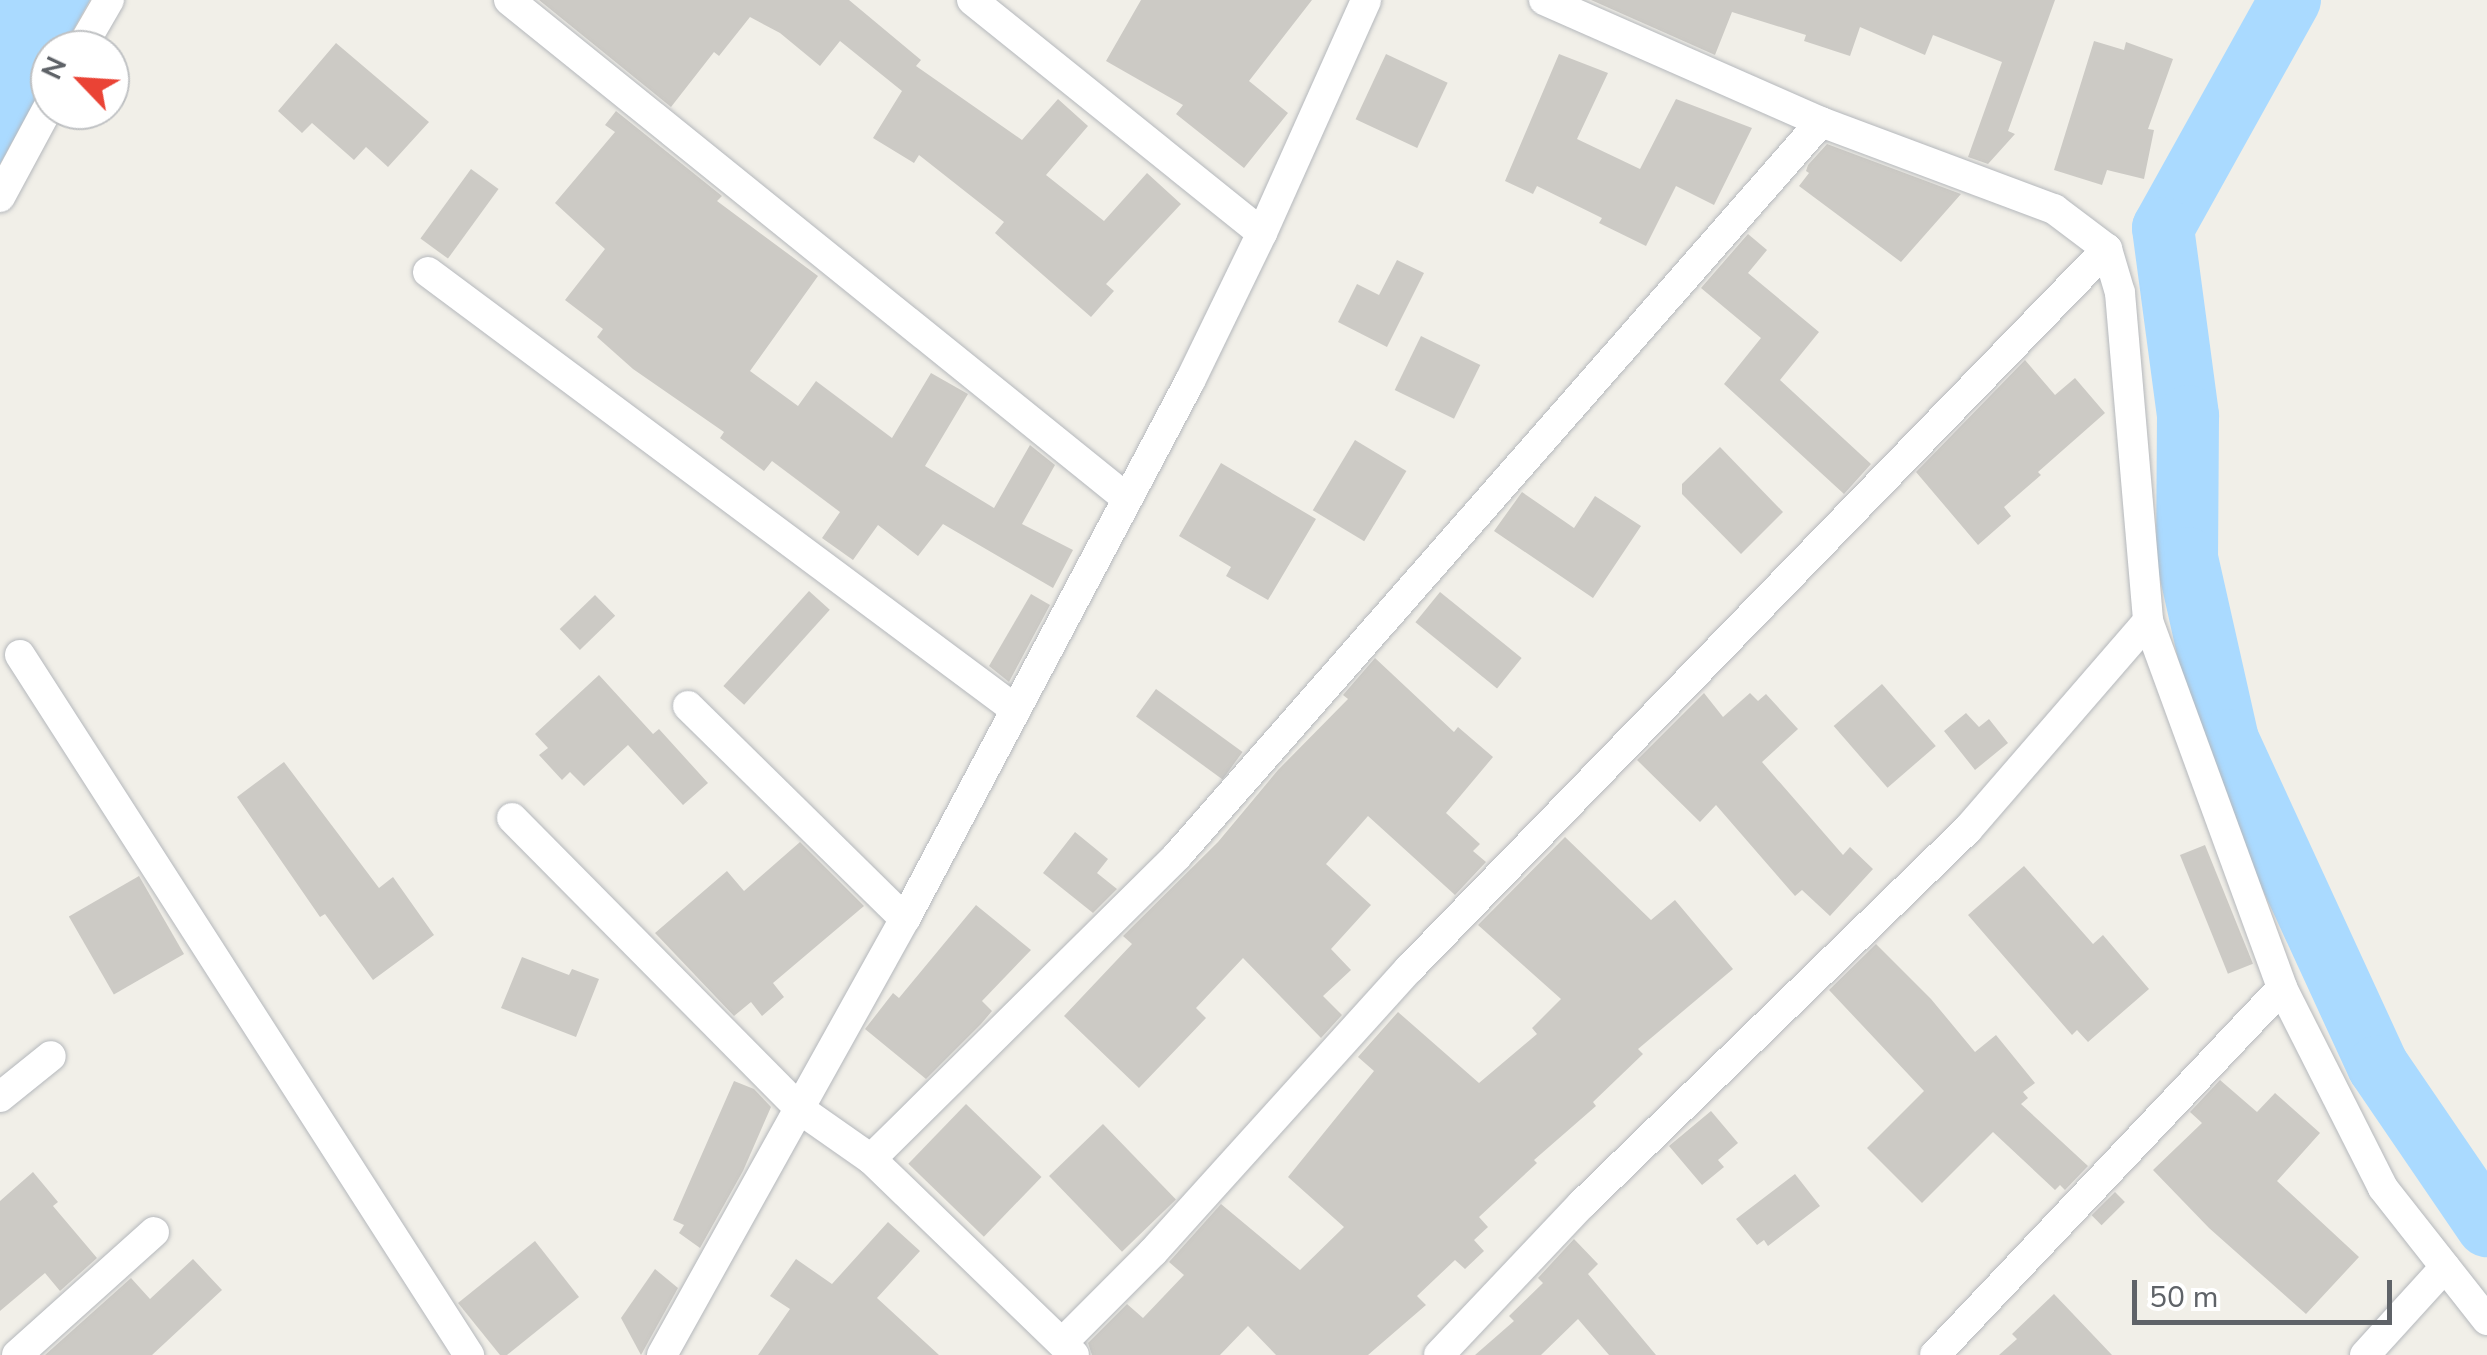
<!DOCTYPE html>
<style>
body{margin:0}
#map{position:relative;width:2487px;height:1355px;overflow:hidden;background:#f1efe8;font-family:"Nunito Sans",sans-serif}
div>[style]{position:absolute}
.water>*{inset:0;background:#aadaff}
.river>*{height:62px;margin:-31px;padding:0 31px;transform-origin:31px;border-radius:31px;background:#aadaff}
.building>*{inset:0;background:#cccac5;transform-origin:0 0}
.roads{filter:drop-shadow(0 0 2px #b5b8bc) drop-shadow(0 0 2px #b5b8bc)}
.minor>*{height:30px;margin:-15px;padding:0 15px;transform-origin:15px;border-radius:15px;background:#fff}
span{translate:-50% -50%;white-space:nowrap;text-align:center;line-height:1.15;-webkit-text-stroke:8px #fff;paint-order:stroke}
.north{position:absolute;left:30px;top:30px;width:100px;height:100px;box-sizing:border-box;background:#fff;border:2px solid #bfc1c3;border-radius:50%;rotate:295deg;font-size:28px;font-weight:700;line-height:40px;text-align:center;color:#5f6368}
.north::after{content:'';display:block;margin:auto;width:35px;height:45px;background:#ea4335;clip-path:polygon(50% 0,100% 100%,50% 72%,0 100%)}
.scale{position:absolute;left:2132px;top:1280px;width:260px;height:45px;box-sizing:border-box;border:5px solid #5f6368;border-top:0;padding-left:12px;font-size:30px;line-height:35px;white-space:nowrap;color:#5f6368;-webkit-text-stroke:8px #fff;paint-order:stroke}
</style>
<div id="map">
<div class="water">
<div style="clip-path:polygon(0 0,90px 0,62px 50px,50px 50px,50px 73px,0 164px)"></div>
</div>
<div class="river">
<div style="left:2290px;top:0;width:261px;rotate:119.1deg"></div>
<div style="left:2163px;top:228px;width:190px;rotate:82.4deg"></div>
<div style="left:2188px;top:416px;width:142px;rotate:90.4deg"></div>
<div style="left:2187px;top:558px;width:187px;rotate:77.3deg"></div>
<div style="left:2228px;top:740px;width:359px;rotate:65.3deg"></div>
<div style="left:2378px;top:1066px;width:194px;rotate:55.7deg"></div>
</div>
<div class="building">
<div style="clip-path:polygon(539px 0,849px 0,921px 60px,916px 66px,1022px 140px,1058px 99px,1088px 126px,1046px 175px,1104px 221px,1147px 173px,1181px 204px,1106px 284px,1114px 291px,1091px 317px,995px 233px,1004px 222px,919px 155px,914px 163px,873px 138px,902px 91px,840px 41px,820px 66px,780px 33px,750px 17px,719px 56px,714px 52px,671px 107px)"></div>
<div style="clip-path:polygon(1141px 0,1312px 0,1249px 81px,1288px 113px,1244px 168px,1176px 114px,1183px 105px,1106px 61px)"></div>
<div style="clip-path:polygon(1591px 0,2055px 0,2008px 131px,2015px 134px,1988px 164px,1968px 157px,2002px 62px,1933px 35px,1925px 55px,1860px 27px,1850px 56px,1804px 41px,1806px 35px,1732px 12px,1715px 55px)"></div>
<div style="clip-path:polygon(2094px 41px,2124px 50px,2126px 42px,2173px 59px,2148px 129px,2154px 130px,2144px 179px,2107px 170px,2102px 185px,2054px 170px)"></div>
<div style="clip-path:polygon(336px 43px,429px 122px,388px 167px,366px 147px,354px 160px,312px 123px,302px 133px,278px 111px)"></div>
<div style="left:1386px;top:54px;width:68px;height:72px;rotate:25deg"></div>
<div style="clip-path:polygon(1559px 54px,1608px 73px,1577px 139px,1640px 169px,1676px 99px,1752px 128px,1714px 205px,1676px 186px,1646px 246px,1599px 223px,1602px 218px,1537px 186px,1533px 194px,1505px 181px)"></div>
<div style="clip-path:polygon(616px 111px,722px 196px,717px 201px,818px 276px,750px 371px,798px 406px,816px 381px,892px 438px,931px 373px,968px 394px,925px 466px,994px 508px,1030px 445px,1055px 465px,1022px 524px,1073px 550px,1053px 588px,943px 524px,918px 556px,878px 525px,853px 560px,822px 538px,840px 512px,772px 461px,764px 471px,720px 438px,724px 432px,633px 369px,597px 337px,603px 329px,565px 300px,605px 249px,555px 203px,615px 132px,605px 125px)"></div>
<div style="clip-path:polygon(1827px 144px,1961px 194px,1901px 262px,1799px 186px,1809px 173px,1806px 171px,1808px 165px)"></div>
<div style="left:471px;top:169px;width:34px;height:86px;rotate:36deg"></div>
<div style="clip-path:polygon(1748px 234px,1767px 250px,1748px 273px,1819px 332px,1780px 380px,1871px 464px,1844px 494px,1724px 384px,1761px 338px,1701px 288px)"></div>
<div style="clip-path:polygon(1397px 260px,1424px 273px,1387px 347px,1338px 322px,1357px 284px,1379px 295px)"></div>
<div style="left:1421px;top:336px;width:66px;height:60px;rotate:26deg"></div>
<div style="clip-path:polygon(2025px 360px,2055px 395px,2075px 378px,2105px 413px,2038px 472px,2041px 475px,2004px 507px,2011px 516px,1978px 545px,1916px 472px)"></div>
<div style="left:1355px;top:440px;width:60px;height:82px;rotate:31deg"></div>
<div style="clip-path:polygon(1720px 447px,1783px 512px,1741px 554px,1682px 494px,1682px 484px)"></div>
<div style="clip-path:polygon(1221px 463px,1316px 519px,1268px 600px,1226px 576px,1231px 567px,1179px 536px)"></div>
<div style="clip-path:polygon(1522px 492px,1574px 528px,1595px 496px,1641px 526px,1593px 598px,1494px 531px)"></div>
<div style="left:809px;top:591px;width:28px;height:128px;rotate:42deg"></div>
<div style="left:1440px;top:592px;width:105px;height:39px;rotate:39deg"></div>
<div style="clip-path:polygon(1031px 594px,1050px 605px,1009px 682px,989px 666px)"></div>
<div style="left:595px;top:595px;width:29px;height:49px;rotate:46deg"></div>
<div style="clip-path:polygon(1375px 658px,1454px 732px,1458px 727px,1493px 757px,1446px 813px,1480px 844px,1473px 851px,1486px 862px,1455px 895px,1368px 816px,1326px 864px,1371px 905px,1331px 949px,1351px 970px,1323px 996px,1342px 1015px,1321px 1038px,1243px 958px,1196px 1008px,1206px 1018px,1139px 1088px,1064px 1016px,1132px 944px,1123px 936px,1218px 842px,1278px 770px,1348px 699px,1343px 695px)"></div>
<div style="clip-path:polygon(599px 675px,653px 734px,659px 729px,708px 783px,683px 805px,628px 745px,584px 786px,570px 772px,562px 780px,539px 755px,548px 748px,535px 734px)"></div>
<div style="left:1882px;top:684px;width:82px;height:64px;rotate:49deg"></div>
<div style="left:1156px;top:689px;width:107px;height:34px;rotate:36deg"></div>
<div style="clip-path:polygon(1704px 693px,1723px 717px,1750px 693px,1758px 701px,1766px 694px,1798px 729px,1762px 762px,1843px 855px,1850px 847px,1873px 869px,1830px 916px,1802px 890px,1795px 896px,1716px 805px,1700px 822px,1637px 760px)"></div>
<div style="clip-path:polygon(1966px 713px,1979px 727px,1989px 719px,2008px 743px,1975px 770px,1944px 731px)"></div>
<div style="clip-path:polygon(284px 762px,379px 888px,393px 877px,434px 935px,373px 980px,325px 914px,320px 917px,237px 797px)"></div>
<div style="clip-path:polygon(1075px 832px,1108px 859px,1097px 873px,1117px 889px,1093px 913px,1043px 873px)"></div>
<div style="clip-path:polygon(1565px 837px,1651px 920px,1675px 900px,1733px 969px,1638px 1049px,1643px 1054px,1593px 1102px,1596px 1106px,1534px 1160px,1537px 1163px,1479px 1217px,1488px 1227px,1474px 1240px,1484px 1251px,1465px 1269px,1455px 1260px,1417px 1296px,1426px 1305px,1368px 1355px,1276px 1355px,1248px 1326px,1220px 1355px,1092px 1355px,1088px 1343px,1127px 1304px,1143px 1318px,1184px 1275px,1169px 1262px,1221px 1204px,1300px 1270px,1344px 1227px,1288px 1177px,1374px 1071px,1358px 1057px,1398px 1012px,1479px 1083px,1537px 1034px,1532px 1028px,1561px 999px,1478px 925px)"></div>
<div style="clip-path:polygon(800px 842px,864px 906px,773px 983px,784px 997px,762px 1016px,751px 1002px,734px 1016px,655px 933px,727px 871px,744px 891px)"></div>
<div style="left:2205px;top:845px;width:128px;height:27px;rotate:68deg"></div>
<div style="clip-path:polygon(2024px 866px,2093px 944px,2103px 935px,2149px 989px,2088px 1042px,2077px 1030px,2072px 1035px,1968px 915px)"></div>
<div style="left:139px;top:876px;width:90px;height:81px;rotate:60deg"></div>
<div style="clip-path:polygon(976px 905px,1031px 950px,982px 1001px,992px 1011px,981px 1024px,926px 1079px,865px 1029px,893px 993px,899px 998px)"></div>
<div style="clip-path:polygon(1876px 944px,1931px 999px,1975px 1052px,1996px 1035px,2035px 1083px,2023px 1092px,2028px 1098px,2021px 1104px,2088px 1166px,2065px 1190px,2060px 1185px,2055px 1190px,1993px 1132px,1922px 1203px,1867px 1148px,1924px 1091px,1829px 990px)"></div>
<div style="clip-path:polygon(522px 957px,569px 975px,572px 969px,599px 979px,576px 1037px,501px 1008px)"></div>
<div style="clip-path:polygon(2220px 1080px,2257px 1112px,2275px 1093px,2320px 1133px,2277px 1181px,2359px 1257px,2306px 1314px,2209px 1228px,2153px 1170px,2202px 1123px,2190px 1112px)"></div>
<div style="clip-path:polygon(734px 1081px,754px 1089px,771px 1107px,743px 1171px,700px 1248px,679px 1233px,684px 1225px,673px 1220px)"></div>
<div style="left:966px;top:1104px;width:105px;height:83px;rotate:44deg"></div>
<div style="clip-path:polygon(1711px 1111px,1738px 1143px,1718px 1160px,1724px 1167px,1702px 1185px,1669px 1146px)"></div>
<div style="left:1103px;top:1124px;width:105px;height:75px;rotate:46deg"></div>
<div style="clip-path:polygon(33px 1172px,58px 1202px,53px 1206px,97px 1258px,60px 1291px,45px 1273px,0 1311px,0 1201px)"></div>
<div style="clip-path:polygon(1795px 1174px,1820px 1206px,1768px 1246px,1764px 1240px,1757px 1245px,1736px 1219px)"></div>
<div style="left:2115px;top:1192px;width:14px;height:33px;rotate:45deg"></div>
<div style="clip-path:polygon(888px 1222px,920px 1251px,877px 1298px,939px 1355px,758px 1355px,790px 1309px,770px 1296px,796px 1259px,832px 1284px)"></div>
<div style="clip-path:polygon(1574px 1239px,1598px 1264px,1588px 1274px,1656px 1355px,1609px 1355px,1578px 1319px,1541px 1355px,1475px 1355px,1514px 1321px,1509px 1316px,1543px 1283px,1538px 1278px)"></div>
<div style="clip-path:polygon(535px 1241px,579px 1297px,507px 1355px,500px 1355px,458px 1303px)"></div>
<div style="clip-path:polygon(193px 1259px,222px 1290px,152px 1355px,45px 1355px,131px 1278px,150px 1299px)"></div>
<div style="clip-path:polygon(655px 1269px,678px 1288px,641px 1355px,621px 1318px)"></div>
<div style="clip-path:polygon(2054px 1294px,2112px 1355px,1999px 1355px,2017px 1339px,2012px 1334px)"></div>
</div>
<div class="roads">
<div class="minor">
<div style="left:509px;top:0;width:791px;rotate:38.9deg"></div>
<div style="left:972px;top:0;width:372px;rotate:38.8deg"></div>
<div style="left:1544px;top:0;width:303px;rotate:23.8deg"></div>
<div style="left:1821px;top:122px;width:249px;rotate:20.5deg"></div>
<div style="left:2054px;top:209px;width:66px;rotate:37deg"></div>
<div style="left:2107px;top:249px;width:46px;rotate:73.5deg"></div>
<div style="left:2120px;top:293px;width:329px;rotate:85.1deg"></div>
<div style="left:2148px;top:621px;width:391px;rotate:69.9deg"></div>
<div style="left:2282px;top:988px;width:224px;rotate:63.2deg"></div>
<div style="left:2383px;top:1188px;width:168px;rotate:51.8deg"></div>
<div style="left:80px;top:50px;width:58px;rotate:-59.9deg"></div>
<div style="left:0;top:197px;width:106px;rotate:-61.7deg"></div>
<div style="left:428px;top:272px;width:733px;rotate:36.68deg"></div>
<div style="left:20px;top:655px;width:832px;rotate:57.32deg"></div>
<div style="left:688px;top:706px;width:304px;rotate:44.5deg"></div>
<div style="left:512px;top:818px;width:411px;rotate:45.3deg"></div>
<div style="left:801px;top:1110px;width:85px;rotate:35deg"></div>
<div style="left:871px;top:1159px;width:282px;rotate:44deg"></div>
<div style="left:0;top:1097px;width:65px;rotate:-38.8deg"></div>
<div style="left:871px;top:1159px;width:431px;rotate:-44.7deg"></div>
<div style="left:1177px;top:856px;width:976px;rotate:-48.74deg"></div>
<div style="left:1063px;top:1342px;width:127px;rotate:-45deg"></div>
<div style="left:1153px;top:1252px;width:382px;rotate:-47.9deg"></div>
<div style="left:1409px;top:969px;width:1003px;rotate:-45.89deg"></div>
<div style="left:17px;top:1355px;width:184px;rotate:-41.9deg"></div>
<div style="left:662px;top:1355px;width:499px;rotate:-60.9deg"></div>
<div style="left:905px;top:919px;width:609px;rotate:-62.09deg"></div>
<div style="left:1190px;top:381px;width:165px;rotate:-64.1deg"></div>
<div style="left:1262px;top:233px;width:255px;rotate:-65.9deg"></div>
<div style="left:1439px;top:1355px;width:208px;rotate:-46.6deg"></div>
<div style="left:1582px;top:1204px;width:538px;rotate:-44.17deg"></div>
<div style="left:1968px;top:829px;width:275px;rotate:-49.1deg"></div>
<div style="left:1935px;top:1355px;width:505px;rotate:-46.6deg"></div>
<div style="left:2365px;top:1355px;width:119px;rotate:-47.7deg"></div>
</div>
</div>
<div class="north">N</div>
<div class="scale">50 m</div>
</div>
